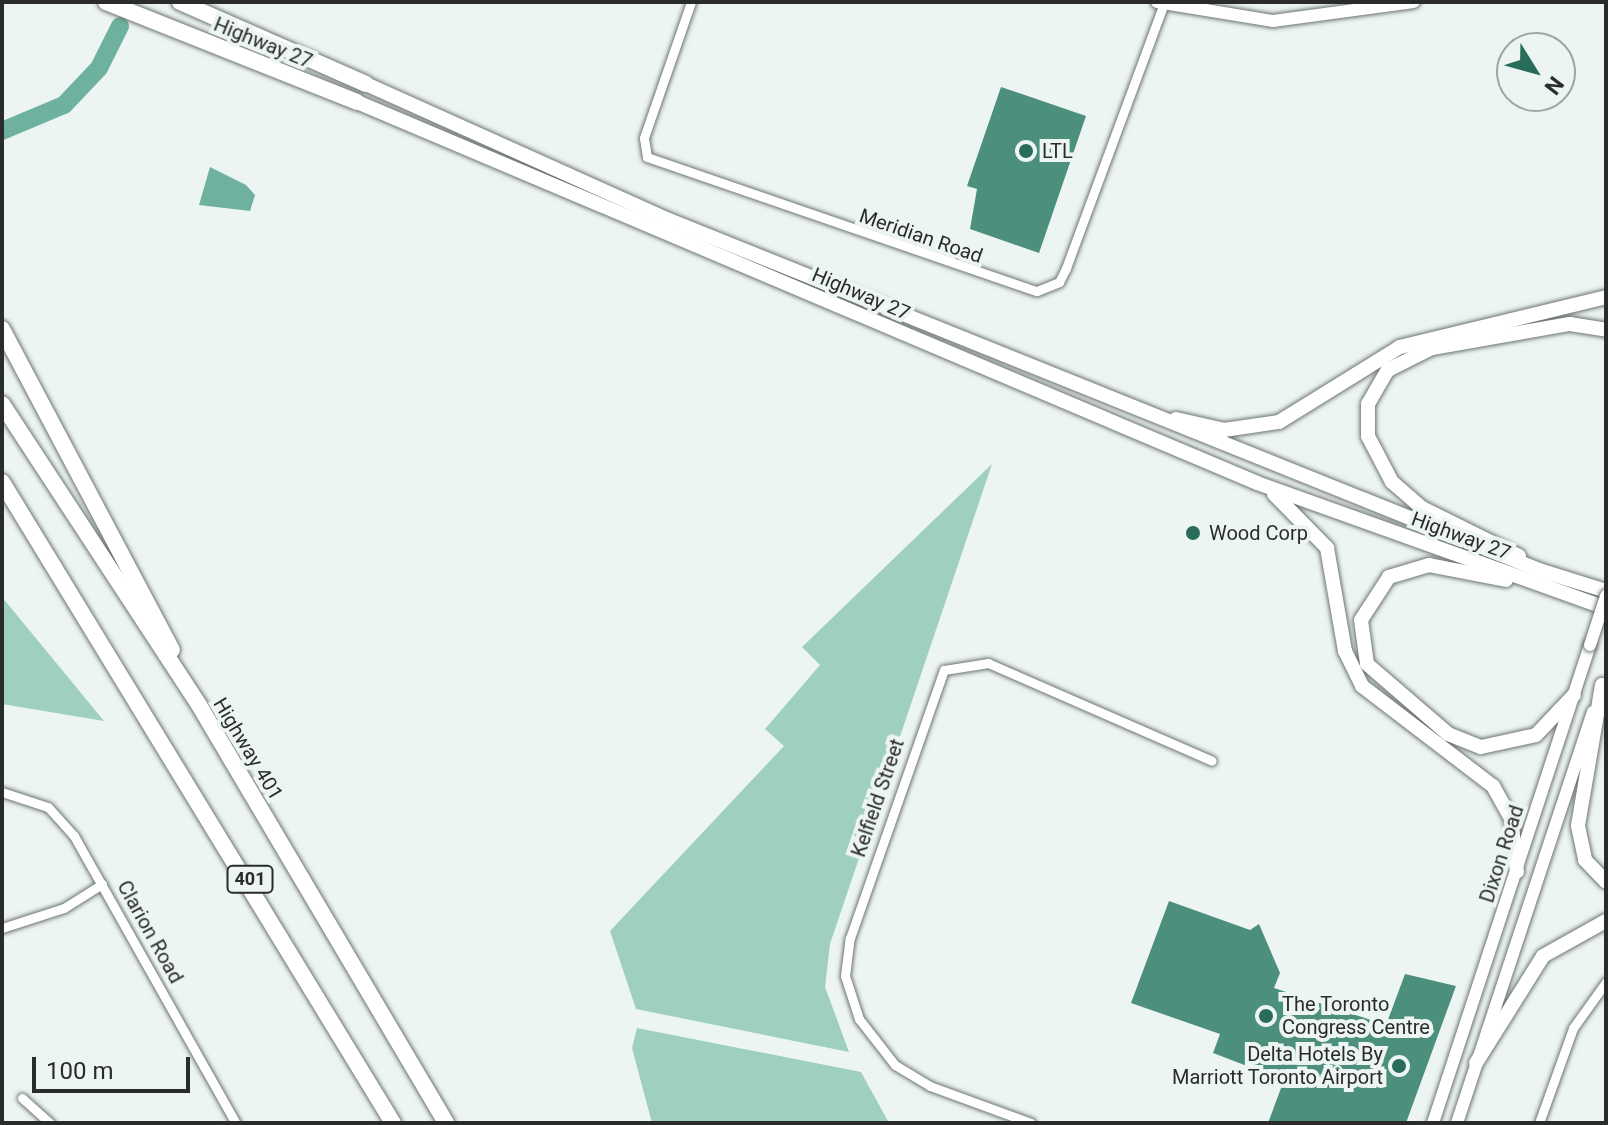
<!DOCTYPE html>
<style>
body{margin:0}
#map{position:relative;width:1608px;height:1125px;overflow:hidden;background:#edf5f3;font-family:Roboto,sans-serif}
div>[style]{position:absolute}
.green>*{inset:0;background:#9ecfc0}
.water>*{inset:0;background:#6eb19e}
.river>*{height:18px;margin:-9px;padding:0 9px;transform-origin:9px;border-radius:9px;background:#6eb19e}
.building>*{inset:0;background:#4c8f7d}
.roads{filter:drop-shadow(0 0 2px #6d7572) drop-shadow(0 0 2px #6d7572)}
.street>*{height:9px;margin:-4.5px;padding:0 4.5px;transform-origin:4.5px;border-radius:4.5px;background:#fff}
.secondary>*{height:12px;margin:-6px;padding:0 6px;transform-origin:6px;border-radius:6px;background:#fff}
.primary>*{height:14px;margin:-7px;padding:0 7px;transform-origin:7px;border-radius:7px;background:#fff}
.highway>*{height:16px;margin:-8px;padding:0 8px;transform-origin:8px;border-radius:8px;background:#fff}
.bridges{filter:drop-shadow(0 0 2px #6d7572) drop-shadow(0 0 2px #6d7572)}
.secondary-bridge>*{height:12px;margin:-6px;padding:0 6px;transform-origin:6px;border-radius:6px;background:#fff}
.dots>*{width:22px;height:22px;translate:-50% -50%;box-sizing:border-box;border:4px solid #edf5f3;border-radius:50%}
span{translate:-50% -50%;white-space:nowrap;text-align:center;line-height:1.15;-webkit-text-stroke:8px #edf5f3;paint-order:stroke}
.shield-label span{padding:2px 6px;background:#edf5f3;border:2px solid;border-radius:6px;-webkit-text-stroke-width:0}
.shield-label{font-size:18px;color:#292c2b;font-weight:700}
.street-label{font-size:20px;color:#292c2b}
.poi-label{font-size:20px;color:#292c2b}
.left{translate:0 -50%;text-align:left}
.right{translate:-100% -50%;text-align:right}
.frame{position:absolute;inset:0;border:4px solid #292c2b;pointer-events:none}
.north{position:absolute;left:1496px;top:32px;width:80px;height:80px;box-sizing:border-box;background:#edf5f3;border:2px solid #9fa5a3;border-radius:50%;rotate:127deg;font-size:22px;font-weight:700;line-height:32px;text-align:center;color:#292c2b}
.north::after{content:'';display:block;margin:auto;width:28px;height:36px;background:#2a6c5b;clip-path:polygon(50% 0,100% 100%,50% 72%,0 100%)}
.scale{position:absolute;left:32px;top:1057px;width:158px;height:36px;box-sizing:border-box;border:4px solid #292c2b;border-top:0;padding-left:10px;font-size:24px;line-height:28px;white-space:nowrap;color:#292c2b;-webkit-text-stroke:6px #edf5f3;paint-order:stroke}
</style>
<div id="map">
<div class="green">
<div style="clip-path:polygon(992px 464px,830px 944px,825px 987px,849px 1052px,636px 1009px,610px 931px,784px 746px,765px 729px,820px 665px,802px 647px)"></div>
<div style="clip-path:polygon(2px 597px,104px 721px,2px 704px)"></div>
<div style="clip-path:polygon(637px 1028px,861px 1072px,889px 1123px,652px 1123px,632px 1048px)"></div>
</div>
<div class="water">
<div style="clip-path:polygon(210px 167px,246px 185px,255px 195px,250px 211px,199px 205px)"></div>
</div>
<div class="river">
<div style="left:2px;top:131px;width:67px;rotate:-22.8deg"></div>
<div style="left:64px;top:105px;width:51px;rotate:-46.6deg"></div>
<div style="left:99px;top:68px;width:47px;rotate:-63.4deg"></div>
</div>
<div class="building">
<div style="clip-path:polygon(1001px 87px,1086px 116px,1039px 253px,970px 229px,977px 189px,967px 186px)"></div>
<div style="clip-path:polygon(1169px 901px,1250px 930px,1259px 924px,1280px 973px,1274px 988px,1386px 1025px,1405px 974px,1456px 986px,1406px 1123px,1268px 1123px,1284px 1080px,1213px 1053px,1220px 1034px,1131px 1003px)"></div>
</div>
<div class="roads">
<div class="street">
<div style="left:691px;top:2px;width:144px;rotate:109.1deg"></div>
<div style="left:644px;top:138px;width:19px;rotate:81deg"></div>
<div style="left:647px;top:157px;width:412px;rotate:19deg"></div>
<div style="left:1037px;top:291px;width:24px;rotate:-22deg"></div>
<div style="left:1059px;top:282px;width:16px;rotate:-63deg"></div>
<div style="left:1066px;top:268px;width:283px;rotate:-69.7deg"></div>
<div style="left:2px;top:792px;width:48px;rotate:18.1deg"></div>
<div style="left:48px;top:807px;width:39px;rotate:48deg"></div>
<div style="left:74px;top:836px;width:330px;rotate:60.6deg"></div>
<div style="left:2px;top:928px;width:65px;rotate:-17.9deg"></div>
<div style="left:64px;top:908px;width:45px;rotate:-32.3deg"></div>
<div style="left:22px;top:1098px;width:38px;rotate:42deg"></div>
<div style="left:1031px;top:1123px;width:108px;rotate:-159.9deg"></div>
<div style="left:930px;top:1086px;width:41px;rotate:-149deg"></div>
<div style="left:895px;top:1065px;width:58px;rotate:-128deg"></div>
<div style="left:859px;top:1019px;width:45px;rotate:-108deg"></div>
<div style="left:845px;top:976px;width:38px;rotate:-83deg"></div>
<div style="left:850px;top:938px;width:284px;rotate:-70.7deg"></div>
<div style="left:944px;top:670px;width:45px;rotate:-9deg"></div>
<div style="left:988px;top:663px;width:244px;rotate:23.6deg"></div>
<div style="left:1539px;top:1123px;width:101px;rotate:-70.3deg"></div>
<div style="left:1573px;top:1028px;width:57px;rotate:-54.3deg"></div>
</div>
<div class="secondary">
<div style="left:1157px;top:2px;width:118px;rotate:9.3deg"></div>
<div style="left:1273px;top:21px;width:142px;rotate:-7.7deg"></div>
<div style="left:1433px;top:1123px;width:503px;rotate:-71.82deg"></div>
<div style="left:1457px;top:1123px;width:433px;rotate:-71.7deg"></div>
</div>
<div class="primary">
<div style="left:366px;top:84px;width:332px;rotate:24.2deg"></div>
<div style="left:669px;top:220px;width:938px;rotate:21.91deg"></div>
<div style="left:1539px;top:570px;width:70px;rotate:17.4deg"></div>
<div style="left:357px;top:102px;width:977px;rotate:22.94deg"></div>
<div style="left:1257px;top:483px;width:371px;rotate:19.7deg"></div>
<div style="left:1176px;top:419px;width:49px;rotate:12.9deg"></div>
<div style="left:1224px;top:430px;width:56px;rotate:-8.3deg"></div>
<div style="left:1279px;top:422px;width:142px;rotate:-31.8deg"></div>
<div style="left:1400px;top:347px;width:212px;rotate:-13.6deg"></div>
<div style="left:1274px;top:494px;width:76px;rotate:45.5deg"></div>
<div style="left:1327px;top:548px;width:105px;rotate:80.1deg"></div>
<div style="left:1345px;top:651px;width:39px;rotate:64deg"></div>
<div style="left:1362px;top:686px;width:165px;rotate:37.4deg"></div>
<div style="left:1493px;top:786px;width:37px;rotate:61deg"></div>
<div style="left:1511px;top:818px;width:54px;rotate:83.7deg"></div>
<div style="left:1519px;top:556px;width:108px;rotate:-153.7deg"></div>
<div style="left:1422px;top:508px;width:40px;rotate:-139deg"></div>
<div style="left:1392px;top:482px;width:52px;rotate:-117.6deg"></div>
<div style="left:1368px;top:436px;width:32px;rotate:-90deg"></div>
<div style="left:1368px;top:404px;width:39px;rotate:-60deg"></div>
<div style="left:1388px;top:370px;width:49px;rotate:-26.6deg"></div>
<div style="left:1432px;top:348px;width:140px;rotate:-9.9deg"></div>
<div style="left:1570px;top:324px;width:36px;rotate:9deg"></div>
<div style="left:1506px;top:580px;width:78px;rotate:-169deg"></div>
<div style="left:1429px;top:565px;width:42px;rotate:163.3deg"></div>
<div style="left:1389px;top:577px;width:51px;rotate:123.1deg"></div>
<div style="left:1361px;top:620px;width:44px;rotate:82.2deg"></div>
<div style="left:1367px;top:664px;width:107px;rotate:40.8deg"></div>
<div style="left:1448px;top:734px;width:35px;rotate:22deg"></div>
<div style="left:1481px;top:747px;width:56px;rotate:-12.3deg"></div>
<div style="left:1536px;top:735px;width:55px;rotate:-46.5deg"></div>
<div style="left:1602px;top:685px;width:143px;rotate:99.7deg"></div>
<div style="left:1578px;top:826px;width:35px;rotate:78deg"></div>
<div style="left:1585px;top:860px;width:30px;rotate:46deg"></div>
<div style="left:1476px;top:1063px;width:126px;rotate:-57.9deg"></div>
<div style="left:1543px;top:956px;width:72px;rotate:-29.1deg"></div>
</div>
<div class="highway">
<div style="left:106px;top:2px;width:270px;rotate:21.7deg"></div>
<div style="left:180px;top:2px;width:203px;rotate:23.8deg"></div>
<div style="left:2px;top:329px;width:363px;rotate:62.1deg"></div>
<div style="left:2px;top:404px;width:360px;rotate:56.8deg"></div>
<div style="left:199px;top:705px;width:486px;rotate:59.4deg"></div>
<div style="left:2px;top:482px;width:751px;rotate:58.62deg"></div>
</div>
</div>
<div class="bridges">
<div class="secondary-bridge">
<div style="left:1590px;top:645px;width:52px;rotate:-71.9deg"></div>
</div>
</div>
<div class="dots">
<div style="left:1026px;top:151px;background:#2a6c5b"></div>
<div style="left:1193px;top:533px;background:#2a6c5b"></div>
<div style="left:1266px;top:1016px;background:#2a6c5b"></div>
<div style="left:1399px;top:1066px;background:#2a6c5b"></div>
</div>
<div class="shield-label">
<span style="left:250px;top:879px">401</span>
</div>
<div class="street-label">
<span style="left:263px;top:43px;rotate:22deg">Highway 27</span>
<span style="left:921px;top:236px;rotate:19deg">Meridian Road</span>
<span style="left:861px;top:294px;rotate:23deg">Highway 27</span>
<span style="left:1461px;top:536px;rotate:20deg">Highway 27</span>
<span style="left:248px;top:749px;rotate:59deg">Highway 401</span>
<span style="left:878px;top:798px;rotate:-71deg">Kelfield Street</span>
<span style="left:1502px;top:854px;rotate:-72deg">Dixon Road</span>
<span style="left:150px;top:932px;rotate:61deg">Clarion Road</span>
</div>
<div class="poi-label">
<span class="left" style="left:1042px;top:151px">LTL</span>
<span class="left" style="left:1209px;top:533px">Wood Corp</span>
<span class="left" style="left:1282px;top:1016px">The Toronto<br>Congress Centre</span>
<span class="right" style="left:1383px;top:1066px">Delta Hotels By<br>Marriott Toronto Airport</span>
</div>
<div class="frame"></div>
<div class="north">N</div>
<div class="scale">100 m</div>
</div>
